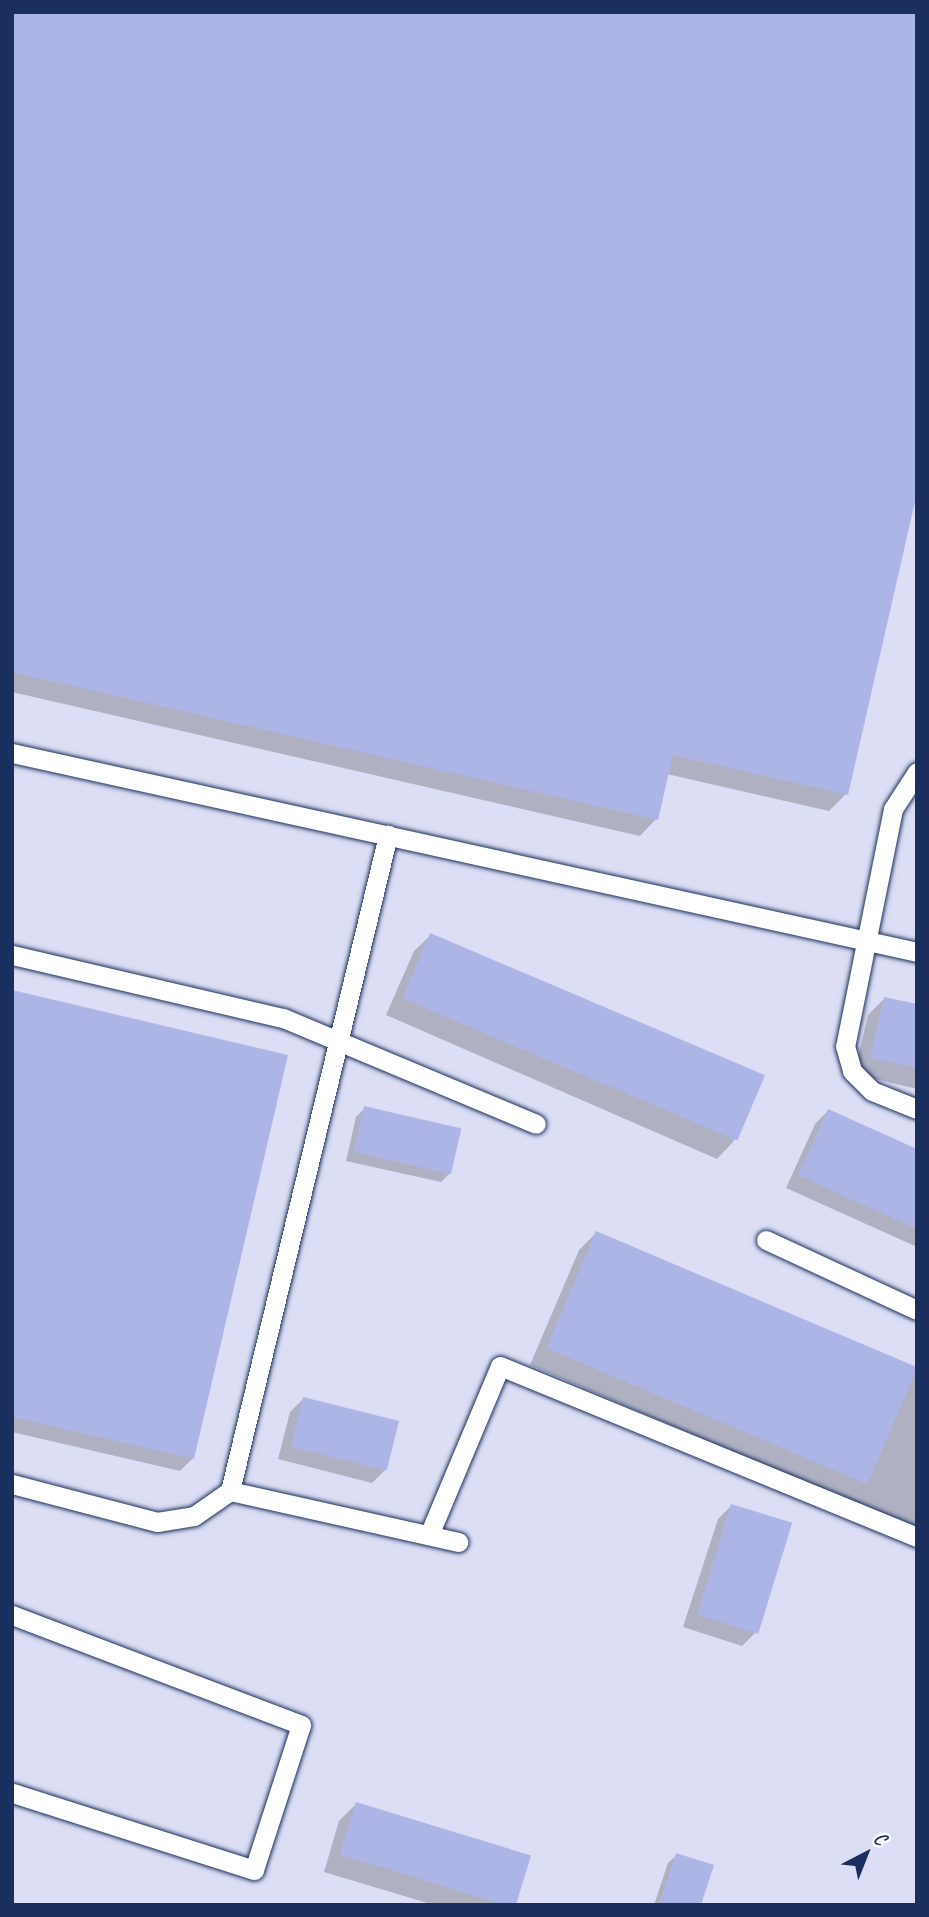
<!DOCTYPE html>
<meta charset="utf-8">
<style>
body{margin:0}
#map{position:relative;width:929px;height:1917px;overflow:hidden;background:#eff0fa;font-family:Caveat,sans-serif}
div>[style]{position:absolute}
.built>*{inset:0;background:#dbdef4;transform-origin:0 0}
.shadow>*{inset:0;background:#0003}
.building>*{inset:0;background:#adb5e6;transform-origin:0 0}
.roads{filter:drop-shadow(0 0 2px #1b2f5e) drop-shadow(0 0 2px #1b2f5e)}
.lane>*{height:19px;margin:-9.5px;padding:0 9.5px;transform-origin:9.5px;border-radius:9.5px;background:#fff}
span{translate:-50% -50%;white-space:nowrap;text-align:center;line-height:1.15;-webkit-text-stroke:5px #fff;paint-order:stroke}
.frame{position:absolute;inset:0;border:14px solid #1b2f5e;pointer-events:none}
.north{position:absolute;left:831px;top:1819px;width:70px;height:70px;-webkit-text-stroke:5px #fff;paint-order:stroke;rotate:42deg;font-size:19px;font-weight:700;line-height:28px;text-align:center;color:#1b2f5e}
.north::after{content:'';display:block;margin:auto;width:24px;height:32px;background:#1b2f5e;clip-path:polygon(50% 0,100% 100%,50% 72%,0 100%)}
</style>
<div id="map">
<div class="built">
<div style="left:12px;top:12px;width:905px;height:1893px"></div>
</div>
<div class="shadow">
<div style="clip-path:polygon(12px 12px,846px 794px,829px 811px,667px 774px,656px 819px,640px 836px,12px 692px)"></div>
<div style="clip-path:polygon(431px 935px,761px 1079px,733px 1142px,717px 1159px,386px 1015px,414px 951px)"></div>
<div style="clip-path:polygon(12px 992px,193px 1458px,180px 1471px,12px 1432px)"></div>
<div style="clip-path:polygon(885px 998px,917px 1006px,917px 1089px,854px 1074px,868px 1015px)"></div>
<div style="clip-path:polygon(365px 1108px,450px 1173px,441px 1182px,346px 1161px,356px 1117px)"></div>
<div style="clip-path:polygon(828px 1111px,917px 1151px,917px 1247px,786px 1188px,815px 1124px)"></div>
<div style="clip-path:polygon(596px 1233px,917px 1370px,917px 1530px,530px 1365px,579px 1250px)"></div>
<div style="clip-path:polygon(303px 1399px,385px 1470px,372px 1483px,278px 1459px,290px 1412px)"></div>
<div style="clip-path:polygon(731px 1506px,755px 1633px,742px 1646px,683px 1627px,718px 1519px)"></div>
<div style="clip-path:polygon(356px 1804px,529px 1856px,514px 1905px,434px 1905px,324px 1872px,339px 1821px)"></div>
<div style="clip-path:polygon(677px 1855px,699px 1905px,654px 1905px,668px 1863px)"></div>
</div>
<div class="building">
<div style="clip-path:polygon(12px 12px,917px 12px,917px 493px,848px 795px,673px 755px,658px 820px,12px 672px)"></div>
<div style="left:430px;top:933px;width:364px;height:71px;rotate:23deg"></div>
<div style="clip-path:polygon(12px 990px,288px 1055px,194px 1459px,12px 1417px)"></div>
<div style="clip-path:polygon(884px 997px,917px 1004px,917px 1068px,870px 1058px)"></div>
<div style="left:364px;top:1106px;width:100px;height:47px;rotate:13deg"></div>
<div style="clip-path:polygon(828px 1109px,917px 1149px,917px 1229px,798px 1175px)"></div>
<div style="left:596px;top:1231px;width:349px;height:127px;rotate:23deg"></div>
<div style="left:303px;top:1397px;width:99px;height:51px;rotate:14deg"></div>
<div style="left:731px;top:1504px;width:64px;height:116px;rotate:17deg"></div>
<div style="left:356px;top:1802px;width:183px;height:55px;rotate:17deg"></div>
<div style="clip-path:polygon(676px 1853px,714px 1865px,701px 1905px,659px 1905px)"></div>
</div>
<div class="roads">
<div class="lane">
<div style="left:12px;top:753px;width:927px;rotate:12.4deg"></div>
<div style="left:917px;top:772px;width:44px;rotate:123deg"></div>
<div style="left:893px;top:809px;width:242px;rotate:101.4deg"></div>
<div style="left:845px;top:1046px;width:26px;rotate:74deg"></div>
<div style="left:852px;top:1071px;width:28px;rotate:45deg"></div>
<div style="left:872px;top:1091px;width:48px;rotate:21.8deg"></div>
<div style="left:12px;top:955px;width:278px;rotate:13.1deg"></div>
<div style="left:283px;top:1018px;width:274px;rotate:22.7deg"></div>
<div style="left:766px;top:1240px;width:166px;rotate:24.9deg"></div>
<div style="left:12px;top:1484px;width:150px;rotate:14.7deg"></div>
<div style="left:157px;top:1522px;width:37px;rotate:-9deg"></div>
<div style="left:194px;top:1516px;width:44px;rotate:-34.8deg"></div>
<div style="left:230px;top:1491px;width:234px;rotate:12.6deg"></div>
<div style="left:230px;top:1491px;width:675px;rotate:-76.46deg"></div>
<div style="left:429px;top:1535px;width:183px;rotate:-67.2deg"></div>
<div style="left:500px;top:1366px;width:451px;rotate:22.3deg"></div>
<div style="left:12px;top:1615px;width:309px;rotate:20.8deg"></div>
<div style="left:301px;top:1725px;width:152px;rotate:108deg"></div>
<div style="left:254px;top:1870px;width:254px;rotate:-162.3deg"></div>
</div>
</div>
<div class="frame"></div>
<div class="north">С</div>
</div>
